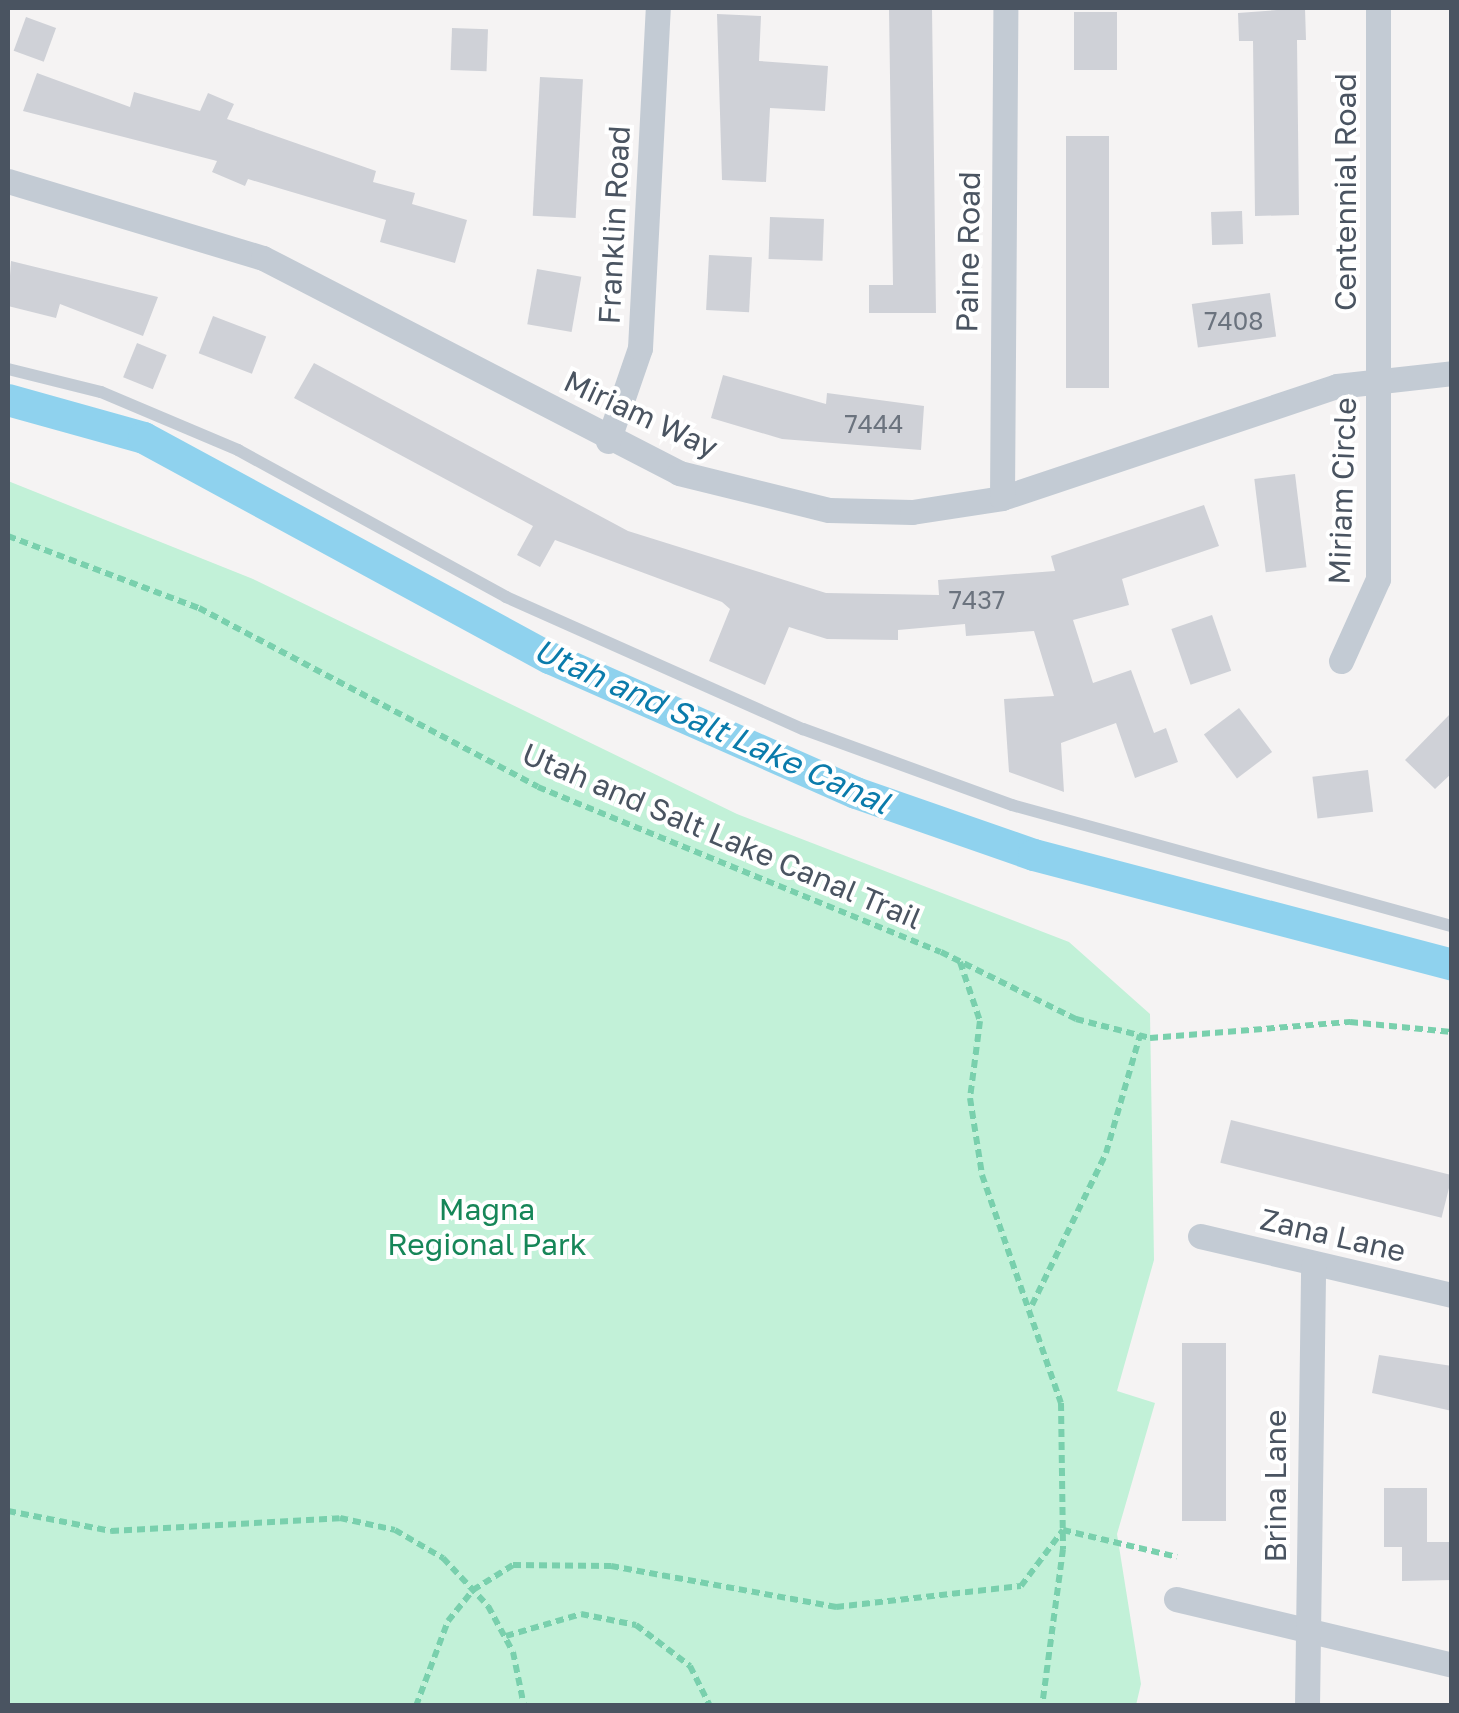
<!DOCTYPE html>
<style>
body{margin:0}
#map{position:relative;width:1459px;height:1713px;overflow:hidden;background:#f5f3f3;font-family:"Golos Text",sans-serif}
div>[style]{position:absolute}
.green>*{inset:0;background:#c2f1d8}
.canal>*{height:32px;margin:-16px;padding:0 16px;transform-origin:16px;border-radius:16px;background:#8fd2ee}
.building>*{inset:0;background:#cfd1d7;transform-origin:0 0}
.path>*{height:6px;margin-top:-3px;transform-origin:0;background:repeating-linear-gradient(90deg,#79d0ad 0 8px,transparent 0 13px)}
.service>*{height:12px;margin:-6px;padding:0 6px;transform-origin:6px;border-radius:6px;background:#c3cbd4}
.minor>*{height:25px;margin:-12.5px;padding:0 12.5px;transform-origin:12.5px;border-radius:12.5px;background:#c3cbd4}
span{translate:-50% -50%;white-space:nowrap;text-align:center;line-height:1.15;-webkit-text-stroke:8px #fff;paint-order:stroke}
.number-label{font-size:25px;color:#6b737e}
.number-label span{-webkit-text-stroke-width:0}
.street-label{font-size:30px;color:#4a5461}
.park-label{font-size:30px;color:#168658}
.water-label{font-size:32px;color:#0a7bab;font-style:italic}
.frame{position:absolute;inset:0;border:10px solid #4a5461;pointer-events:none}
</style>
<div id="map">
<div class="green">
<div style="clip-path:polygon(8px 481px,253px 579px,737px 814px,1069px 942px,1150px 1014px,1154px 1260px,1117px 1391px,1155px 1403px,1117px 1534px,1141px 1684px,1136px 1705px,8px 1705px)"></div>
</div>
<div class="canal">
<div style="left:8px;top:400px;width:141px;rotate:15.6deg"></div>
<div style="left:144px;top:438px;width:462px;rotate:28.5deg"></div>
<div style="left:550px;top:658px;width:334px;rotate:23.8deg"></div>
<div style="left:856px;top:793px;width:188px;rotate:19.2deg"></div>
<div style="left:1034px;top:855px;width:432px;rotate:14.7deg"></div>
</div>
<div class="building">
<div style="clip-path:polygon(889px 8px,932px 8px,936px 313px,869px 313px,869px 285px,893px 285px)"></div>
<div style="clip-path:polygon(1305px 8px,1306px 40px,1297px 40px,1299px 215px,1255px 216px,1253px 41px,1239px 41px,1238px 13px)"></div>
<div style="left:1074px;top:12px;width:43px;height:58px"></div>
<div style="clip-path:polygon(717px 14px,761px 16px,759px 61px,828px 66px,825px 111px,770px 108px,766px 182px,722px 180px)"></div>
<div style="left:26px;top:17px;width:32px;height:36px;rotate:20deg"></div>
<div style="left:452px;top:28px;width:36px;height:42px;rotate:2deg"></div>
<div style="clip-path:polygon(37px 73px,130px 107px,134px 92px,200px 111px,208px 93px,234px 104px,227px 119px,376px 171px,373px 182px,415px 193px,412px 204px,467px 220px,455px 263px,380px 242px,386px 220px,248px 179px,245px 186px,212px 172px,217px 161px,23px 111px)"></div>
<div style="left:540px;top:77px;width:43px;height:139px;rotate:3deg"></div>
<div style="left:1066px;top:136px;width:43px;height:252px"></div>
<div style="left:1242px;top:211px;width:33px;height:31px;rotate:88deg"></div>
<div style="left:770px;top:217px;width:54px;height:42px;rotate:2deg"></div>
<div style="left:709px;top:255px;width:43px;height:55px;rotate:3deg"></div>
<div style="clip-path:polygon(11px 261px,158px 297px,143px 336px,60px 304px,56px 318px,8px 306px)"></div>
<div style="left:537px;top:269px;width:45px;height:56px;rotate:10deg"></div>
<div style="left:1270px;top:293px;width:44px;height:79px;rotate:82deg"></div>
<div style="left:213px;top:316px;width:57px;height:40px;rotate:21deg"></div>
<div style="left:137px;top:343px;width:32px;height:37px;rotate:22deg"></div>
<div style="clip-path:polygon(314px 363px,628px 531px,826px 593px,939px 595px,938px 580px,1055px 571px,1051px 556px,1204px 505px,1219px 546px,1122px 579px,1129px 605px,1073px 620px,1093px 683px,1131px 670px,1154px 733px,1166px 728px,1178px 762px,1135px 778px,1116px 723px,1061px 743px,1064px 792px,1009px 772px,1004px 699px,1054px 696px,1034px 631px,966px 636px,965px 624px,898px 630px,898px 640px,827px 639px,789px 627px,765px 685px,709px 661px,730px 609px,722px 602px,555px 540px,540px 567px,517px 555px,533px 526px,294px 398px)"></div>
<div style="clip-path:polygon(723px 375px,826px 404px,827px 393px,924px 406px,921px 450px,782px 439px,711px 418px)"></div>
<div style="left:1295px;top:474px;width:94px;height:41px;rotate:83deg"></div>
<div style="left:1212px;top:615px;width:59px;height:43px;rotate:71deg"></div>
<div style="left:1239px;top:708px;width:55px;height:44px;rotate:53deg"></div>
<div style="clip-path:polygon(1452px 712px,1452px 773px,1435px 789px,1405px 760px)"></div>
<div style="left:1368px;top:770px;width:42px;height:56px;rotate:83deg"></div>
<div style="left:1231px;top:1120px;width:228px;height:44px;rotate:14deg"></div>
<div style="left:1182px;top:1343px;width:44px;height:178px"></div>
<div style="clip-path:polygon(1379px 1355px,1452px 1366px,1452px 1411px,1372px 1393px)"></div>
<div style="clip-path:polygon(1384px 1488px,1427px 1488px,1427px 1542px,1452px 1542px,1452px 1580px,1402px 1581px,1402px 1547px,1384px 1547px)"></div>
</div>
<div class="path">
<div style="left:8px;top:536px;width:204px;rotate:20.7deg"></div>
<div style="left:199px;top:608px;width:383px;rotate:27.8deg"></div>
<div style="left:538px;top:787px;width:435px;rotate:22.3deg"></div>
<div style="left:941px;top:952px;width:151px;rotate:26.4deg"></div>
<div style="left:1076px;top:1019px;width:76px;rotate:14.4deg"></div>
<div style="left:1150px;top:1038px;width:201px;rotate:-4.6deg"></div>
<div style="left:1350px;top:1022px;width:102px;rotate:5.6deg"></div>
<div style="left:960px;top:962px;width:62px;rotate:71.3deg"></div>
<div style="left:980px;top:1021px;width:78px;rotate:97.4deg"></div>
<div style="left:970px;top:1098px;width:78px;rotate:81.1deg"></div>
<div style="left:982px;top:1175px;width:241px;rotate:70.9deg"></div>
<div style="left:1061px;top:1403px;width:146px;rotate:89.2deg"></div>
<div style="left:1063px;top:1549px;width:158px;rotate:97.6deg"></div>
<div style="left:1032px;top:1305px;width:169px;rotate:-64deg"></div>
<div style="left:1106px;top:1153px;width:123px;rotate:-73.9deg"></div>
<div style="left:8px;top:1511px;width:105px;rotate:11deg"></div>
<div style="left:111px;top:1531px;width:229px;rotate:-3.2deg"></div>
<div style="left:340px;top:1518px;width:56px;rotate:12.3deg"></div>
<div style="left:395px;top:1530px;width:56px;rotate:30.3deg"></div>
<div style="left:443px;top:1558px;width:66px;rotate:46.8deg"></div>
<div style="left:488px;top:1606px;width:52px;rotate:61.5deg"></div>
<div style="left:513px;top:1652px;width:55px;rotate:78.5deg"></div>
<div style="left:506px;top:1636px;width:78px;rotate:-16.3deg"></div>
<div style="left:581px;top:1614px;width:56px;rotate:11.3deg"></div>
<div style="left:636px;top:1625px;width:68px;rotate:37.2deg"></div>
<div style="left:690px;top:1666px;width:45px;rotate:63.4deg"></div>
<div style="left:416px;top:1706px;width:91px;rotate:-69.4deg"></div>
<div style="left:448px;top:1621px;width:40px;rotate:-51deg"></div>
<div style="left:473px;top:1590px;width:47px;rotate:-32deg"></div>
<div style="left:513px;top:1565px;width:98px;rotate:0.6deg"></div>
<div style="left:611px;top:1566px;width:229px;rotate:10.3deg"></div>
<div style="left:836px;top:1607px;width:186px;rotate:-6.5deg"></div>
<div style="left:1021px;top:1586px;width:70px;rotate:-53.1deg"></div>
<div style="left:1063px;top:1530px;width:117px;rotate:13.3deg"></div>
</div>
<div class="service">
<div style="left:8px;top:369px;width:96px;rotate:13.9deg"></div>
<div style="left:101px;top:392px;width:149px;rotate:22.9deg"></div>
<div style="left:238px;top:450px;width:306px;rotate:28.7deg"></div>
<div style="left:506px;top:597px;width:325px;rotate:24deg"></div>
<div style="left:803px;top:729px;width:222px;rotate:20deg"></div>
<div style="left:1012px;top:805px;width:456px;rotate:15.4deg"></div>
</div>
<div class="minor">
<div style="left:8px;top:181px;width:266px;rotate:16.8deg"></div>
<div style="left:263px;top:258px;width:468px;rotate:27.3deg"></div>
<div style="left:679px;top:473px;width:154px;rotate:13.9deg"></div>
<div style="left:829px;top:510px;width:83px;rotate:1.4deg"></div>
<div style="left:912px;top:512px;width:91px;rotate:-8.8deg"></div>
<div style="left:1002px;top:498px;width:353px;rotate:-18.5deg"></div>
<div style="left:1337px;top:386px;width:116px;rotate:-6.4deg"></div>
<div style="left:608px;top:441px;width:98px;rotate:-71deg"></div>
<div style="left:640px;top:348px;width:340px;rotate:-87deg"></div>
<div style="left:1002px;top:498px;width:490px;rotate:-89.6deg"></div>
<div style="left:1341px;top:661px;width:90px;rotate:-65.7deg"></div>
<div style="left:1378px;top:579px;width:571px;rotate:-90deg"></div>
<div style="left:1200px;top:1236px;width:259px;rotate:13.2deg"></div>
<div style="left:1176px;top:1599px;width:284px;rotate:13.4deg"></div>
<div style="left:1307px;top:1706px;width:440px;rotate:-89.2deg"></div>
</div>
<div class="number-label">
<span style="left:1234px;top:321px">7408</span>
<span style="left:874px;top:424px">7444</span>
<span style="left:977px;top:600px">7437</span>
</div>
<div class="street-label">
<span style="left:1345px;top:192px;rotate:-90deg">Centennial Road</span>
<span style="left:614px;top:225px;rotate:-87deg">Franklin Road</span>
<span style="left:968px;top:252px;rotate:-89deg">Paine Road</span>
<span style="left:641px;top:414px;rotate:25deg">Miriam Way</span>
<span style="left:1342px;top:491px;rotate:-88deg">Miriam Circle</span>
<span style="left:722px;top:836px;rotate:23deg">Utah and Salt Lake Canal Trail</span>
<span style="left:1333px;top:1235px;rotate:13deg">Zana Lane</span>
<span style="left:1275px;top:1486px;rotate:-90deg">Brina Lane</span>
</div>
<div class="park-label">
<span style="left:487px;top:1226px">Magna<br>Regional Park</span>
</div>
<div class="water-label">
<span style="left:712px;top:726px;rotate:24deg">Utah and Salt Lake Canal</span>
</div>
<div class="frame"></div>
</div>
